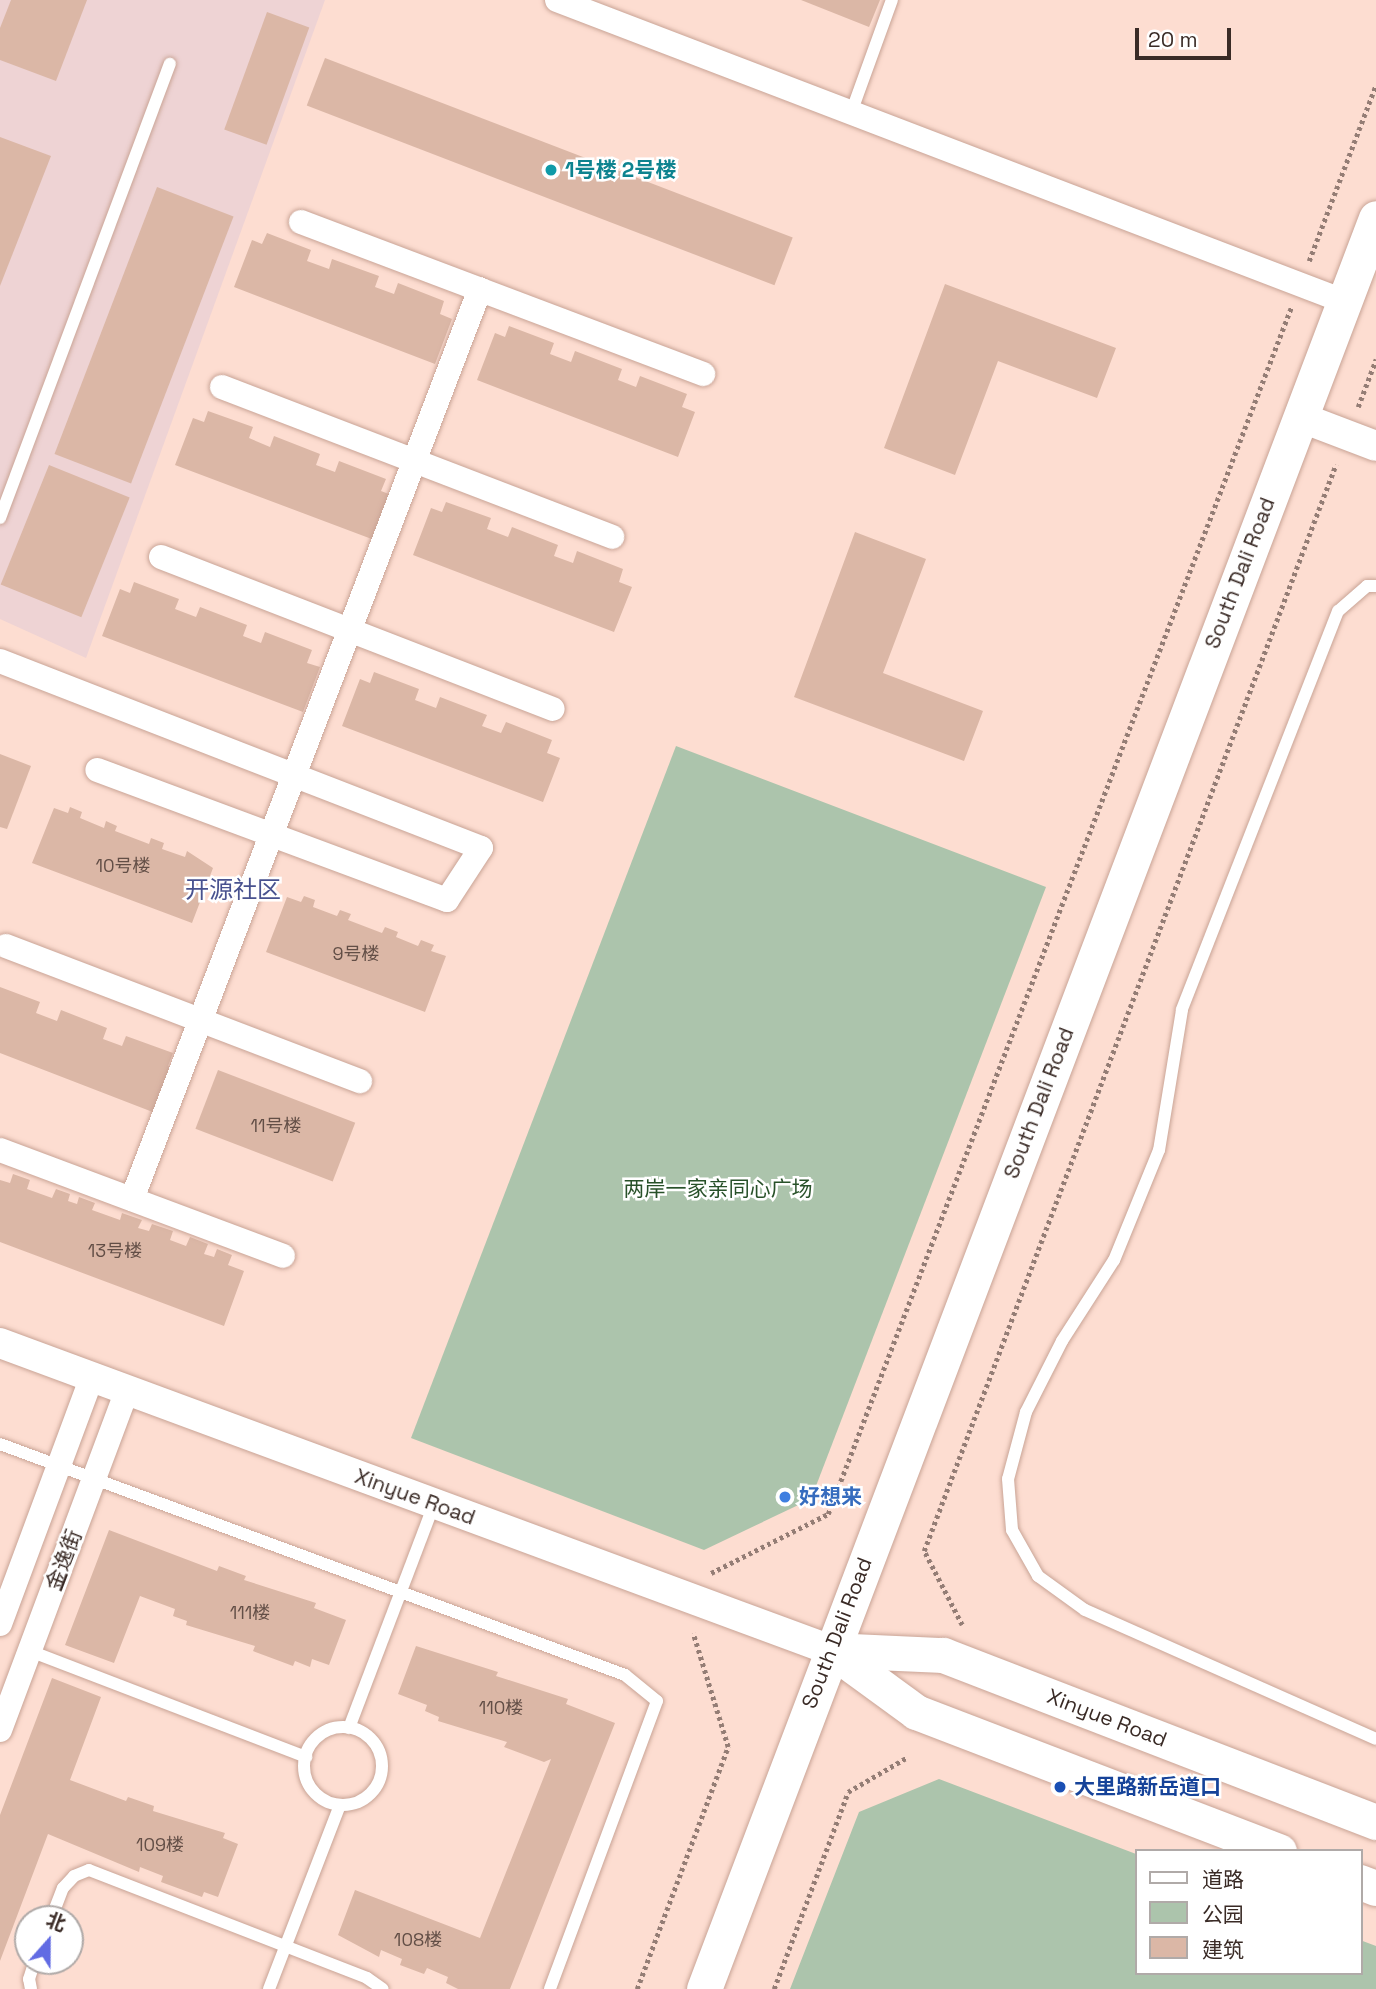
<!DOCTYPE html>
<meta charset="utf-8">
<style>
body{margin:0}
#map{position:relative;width:1376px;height:1989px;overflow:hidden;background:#fdddd1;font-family:"Space Grotesk","Noto Sans SC",sans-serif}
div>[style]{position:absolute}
.commercial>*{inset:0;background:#eed3d4}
.green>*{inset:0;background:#acc4ac}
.building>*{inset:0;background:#dbb7a6;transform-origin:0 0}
.path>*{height:4.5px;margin-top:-2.25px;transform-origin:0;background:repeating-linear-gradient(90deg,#947d75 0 3.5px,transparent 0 7px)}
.roads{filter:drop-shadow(0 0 2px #c9a496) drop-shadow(0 0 2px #c9a496)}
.service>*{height:12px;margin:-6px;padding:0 6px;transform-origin:6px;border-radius:6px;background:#fff}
.service>.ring{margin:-6px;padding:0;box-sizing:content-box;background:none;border:12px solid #fff;border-radius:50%}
.minor>*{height:24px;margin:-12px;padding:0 12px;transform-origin:12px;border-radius:12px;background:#fff}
.tertiary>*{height:30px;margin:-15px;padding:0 15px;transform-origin:15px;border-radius:15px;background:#fff}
.secondary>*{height:35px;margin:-17.5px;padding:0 17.5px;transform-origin:17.5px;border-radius:17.5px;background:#fff}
.dots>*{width:19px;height:19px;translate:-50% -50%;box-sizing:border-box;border:4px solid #fff;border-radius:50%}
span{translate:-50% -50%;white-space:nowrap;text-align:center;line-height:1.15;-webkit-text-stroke:5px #fff;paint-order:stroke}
.number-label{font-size:18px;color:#624e46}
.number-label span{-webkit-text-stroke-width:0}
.culture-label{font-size:21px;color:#0d838f;font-weight:700}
.left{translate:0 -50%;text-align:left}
.street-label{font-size:21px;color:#3a2b26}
.park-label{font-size:21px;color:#285129}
.shop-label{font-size:21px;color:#366cbe;font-weight:700}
.transit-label{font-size:21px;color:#164399;font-weight:700}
.quarter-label{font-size:24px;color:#49528f}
.legend{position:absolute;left:1135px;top:1849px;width:228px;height:126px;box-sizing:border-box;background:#fff;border:2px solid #b0aaa8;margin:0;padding:9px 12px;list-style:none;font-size:21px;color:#3a2b26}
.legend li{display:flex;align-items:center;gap:14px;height:35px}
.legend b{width:35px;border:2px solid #b0aaa8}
.north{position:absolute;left:14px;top:1905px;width:70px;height:70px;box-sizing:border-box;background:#fff;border:2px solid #b0aaa8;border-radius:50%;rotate:21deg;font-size:19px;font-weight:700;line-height:28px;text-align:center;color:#3a2b26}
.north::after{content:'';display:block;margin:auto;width:24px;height:32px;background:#616be3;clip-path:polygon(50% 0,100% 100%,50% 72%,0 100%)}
.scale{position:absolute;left:1135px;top:28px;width:96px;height:32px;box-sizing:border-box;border:4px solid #3a2b26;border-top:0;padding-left:9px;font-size:21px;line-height:24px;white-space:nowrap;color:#3a2b26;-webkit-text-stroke:5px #fff;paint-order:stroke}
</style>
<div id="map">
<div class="commercial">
<div style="clip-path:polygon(0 0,325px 0,86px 658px,0 619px)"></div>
</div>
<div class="green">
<div style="clip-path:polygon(676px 746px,1046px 887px,811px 1499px,704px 1550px,411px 1438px)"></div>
<div style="clip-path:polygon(939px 1779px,1136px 1854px,1136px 1973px,1360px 1973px,1360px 1940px,1376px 1946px,1376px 1989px,790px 1989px,859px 1812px)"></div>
</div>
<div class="building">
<div style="clip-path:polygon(11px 0,87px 0,56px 81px,0 60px,0 28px)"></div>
<div style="clip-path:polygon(801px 0,880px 0,869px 27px)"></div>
<div style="left:267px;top:12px;width:45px;height:125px;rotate:20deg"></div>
<div style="left:325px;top:58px;width:501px;height:51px;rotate:21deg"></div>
<div style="clip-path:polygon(0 137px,51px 156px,0 286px)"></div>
<div style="left:157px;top:187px;width:82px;height:286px;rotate:21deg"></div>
<div style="clip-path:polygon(267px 233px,311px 250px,307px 261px,329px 269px,332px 259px,379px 276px,375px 287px,394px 294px,398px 283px,444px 301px,440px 314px,452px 319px,435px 364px,234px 287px,252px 240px,262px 244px)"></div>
<div style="clip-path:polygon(945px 284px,1116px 348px,1097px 398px,998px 361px,955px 475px,884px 448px)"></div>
<div style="clip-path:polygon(509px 326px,554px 343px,550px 354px,571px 362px,575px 351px,622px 369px,618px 380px,636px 387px,640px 376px,687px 394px,682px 407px,695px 412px,678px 457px,477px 380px,495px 333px,505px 337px)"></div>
<div style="clip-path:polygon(208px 411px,253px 427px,249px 438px,270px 447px,274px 436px,320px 454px,316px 465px,335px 472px,339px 461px,386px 479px,381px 491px,394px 496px,377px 541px,175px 465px,193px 418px,204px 422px)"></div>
<div style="left:49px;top:465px;width:87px;height:129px;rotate:22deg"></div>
<div style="clip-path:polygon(446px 502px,491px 518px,487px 529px,508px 537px,512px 527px,558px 545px,554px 556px,573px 563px,577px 551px,623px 569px,619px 582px,632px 587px,614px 632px,413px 555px,431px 508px,442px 512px)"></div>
<div style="clip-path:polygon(855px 532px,926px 559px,883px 673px,983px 711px,964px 761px,794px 697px)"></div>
<div style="clip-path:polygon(134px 582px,179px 599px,175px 609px,196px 617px,200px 607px,247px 625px,243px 636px,261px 643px,265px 632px,312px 650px,307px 663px,320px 667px,303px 712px,102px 636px,120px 589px,130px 593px)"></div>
<div style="clip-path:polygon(374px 672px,419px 689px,415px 700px,436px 708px,440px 697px,487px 715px,482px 726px,501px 733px,506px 722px,552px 740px,547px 753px,560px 758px,543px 802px,342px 726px,360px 679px,370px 683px)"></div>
<div style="clip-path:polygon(0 754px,31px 766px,7px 829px,0 827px)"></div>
<div style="clip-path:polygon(70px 807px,82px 812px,80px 818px,104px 828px,106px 821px,117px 826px,115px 831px,149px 844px,151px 838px,164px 843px,162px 849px,185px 857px,187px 851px,213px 868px,192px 923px,32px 863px,54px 808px,68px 813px)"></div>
<div style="clip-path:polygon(304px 896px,315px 900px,313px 907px,337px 916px,340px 910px,351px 914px,348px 920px,382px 933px,385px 927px,398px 932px,396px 937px,418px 946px,421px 940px,434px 945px,431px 951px,446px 956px,425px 1012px,266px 952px,287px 897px,301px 902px)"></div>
<div style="clip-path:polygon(0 987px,40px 1002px,36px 1013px,57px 1021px,61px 1010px,107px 1028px,103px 1039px,122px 1046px,126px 1036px,173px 1053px,168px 1066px,181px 1071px,163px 1116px,0 1053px)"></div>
<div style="left:218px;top:1070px;width:147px;height:63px;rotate:21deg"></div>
<div style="clip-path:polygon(13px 1174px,30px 1180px,27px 1189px,52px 1198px,56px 1189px,70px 1194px,68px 1201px,77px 1204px,79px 1197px,95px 1203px,92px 1210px,120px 1220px,122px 1213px,142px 1220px,138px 1228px,149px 1231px,152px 1224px,173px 1231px,170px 1240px,186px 1246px,190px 1237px,208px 1244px,204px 1254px,214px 1257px,217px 1249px,232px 1255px,228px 1265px,244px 1271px,224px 1326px,0 1242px,0 1180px,10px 1183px)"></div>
<div style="clip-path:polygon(109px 1530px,217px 1571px,219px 1566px,246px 1576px,244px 1580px,316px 1603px,314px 1608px,346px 1620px,329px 1665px,312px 1659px,310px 1667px,295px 1661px,293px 1666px,253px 1651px,255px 1646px,186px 1625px,187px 1621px,173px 1616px,175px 1609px,140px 1596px,114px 1663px,65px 1645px)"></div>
<div style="clip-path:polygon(416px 1646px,498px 1672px,496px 1676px,568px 1699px,566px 1704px,615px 1723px,510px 1989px,458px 1989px,446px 1983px,448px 1977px,427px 1968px,424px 1974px,400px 1965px,402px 1959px,381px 1950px,379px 1957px,338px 1935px,355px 1890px,480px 1938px,551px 1759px,544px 1762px,504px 1747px,507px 1742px,438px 1721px,439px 1717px,425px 1711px,427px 1705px,398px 1694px)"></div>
<div style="clip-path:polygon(52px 1678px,101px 1697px,70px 1780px,126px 1801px,128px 1797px,154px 1806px,153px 1811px,225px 1833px,223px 1838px,238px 1844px,218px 1897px,204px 1892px,202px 1897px,161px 1882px,163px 1876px,140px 1867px,139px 1872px,48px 1834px,0 1961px,0 1815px)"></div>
</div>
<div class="path">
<div style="left:1309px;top:261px;width:188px;rotate:-69.2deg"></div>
<div style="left:1358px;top:407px;width:51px;rotate:-69.4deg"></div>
<div style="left:711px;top:1573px;width:131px;rotate:-26.8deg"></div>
<div style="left:828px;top:1514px;width:1292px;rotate:-69deg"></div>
<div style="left:962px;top:1625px;width:83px;rotate:-117.2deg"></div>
<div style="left:924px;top:1551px;width:1162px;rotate:-69.24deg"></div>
<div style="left:637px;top:1989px;width:259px;rotate:-69.4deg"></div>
<div style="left:728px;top:1747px;width:119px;rotate:-107.1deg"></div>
<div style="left:774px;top:1989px;width:210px;rotate:-69.4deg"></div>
<div style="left:848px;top:1792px;width:67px;rotate:-30.4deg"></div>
</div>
<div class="roads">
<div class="service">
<div style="left:851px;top:113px;width:120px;rotate:-70.1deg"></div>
<div style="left:0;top:518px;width:485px;rotate:-69.5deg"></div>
<div style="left:1376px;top:586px;width:9px;rotate:180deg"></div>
<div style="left:1367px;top:586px;width:38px;rotate:139deg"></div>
<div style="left:1338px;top:611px;width:428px;rotate:111.4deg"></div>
<div style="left:1182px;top:1010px;width:142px;rotate:99.3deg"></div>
<div style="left:1159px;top:1150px;width:119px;rotate:112.2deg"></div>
<div style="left:1114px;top:1260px;width:96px;rotate:122.7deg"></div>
<div style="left:1062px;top:1341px;width:80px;rotate:116.9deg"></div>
<div style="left:1026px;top:1412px;width:69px;rotate:105deg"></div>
<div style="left:1008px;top:1479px;width:51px;rotate:85.5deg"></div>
<div style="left:1012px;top:1530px;width:53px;rotate:60.5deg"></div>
<div style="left:1038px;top:1576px;width:58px;rotate:35.9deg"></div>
<div style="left:1085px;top:1610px;width:318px;rotate:23.9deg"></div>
<div style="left:0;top:1444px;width:666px;rotate:20.28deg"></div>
<div style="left:625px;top:1675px;width:41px;rotate:39.1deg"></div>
<div style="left:657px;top:1701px;width:307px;rotate:110.4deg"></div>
<div style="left:30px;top:1651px;width:296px;rotate:21deg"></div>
<div class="ring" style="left:304px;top:1727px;width:66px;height:66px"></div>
<div style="left:349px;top:1728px;width:240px;rotate:-69.2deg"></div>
<div style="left:51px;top:1919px;width:33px;rotate:-69deg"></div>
<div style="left:63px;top:1888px;width:16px;rotate:-47deg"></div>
<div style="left:74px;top:1876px;width:16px;rotate:-22deg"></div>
<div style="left:89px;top:1870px;width:298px;rotate:21.2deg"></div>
<div style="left:367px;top:1978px;width:19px;rotate:35deg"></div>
<div style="left:31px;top:1989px;width:10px;rotate:-101deg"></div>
<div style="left:29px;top:1979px;width:19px;rotate:-72deg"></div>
<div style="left:269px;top:1989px;width:197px;rotate:-68.9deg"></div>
</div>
<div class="minor">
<div style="left:557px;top:0;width:842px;rotate:20.95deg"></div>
<div style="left:301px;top:222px;width:430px;rotate:20.7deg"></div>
<div style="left:222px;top:387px;width:418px;rotate:21deg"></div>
<div style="left:161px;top:557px;width:420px;rotate:21.2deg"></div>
<div style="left:0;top:661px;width:516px;rotate:21.24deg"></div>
<div style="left:481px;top:848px;width:62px;rotate:123.2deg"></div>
<div style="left:447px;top:900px;width:373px;rotate:-159.6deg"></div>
<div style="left:6px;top:946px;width:379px;rotate:20.9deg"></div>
<div style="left:0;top:1150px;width:302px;rotate:20.5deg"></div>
<div style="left:132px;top:1199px;width:974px;rotate:-69.07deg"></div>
<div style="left:0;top:1624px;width:264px;rotate:-69.6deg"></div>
<div style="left:0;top:1730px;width:363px;rotate:-69.5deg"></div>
</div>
<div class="tertiary">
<div style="left:1300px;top:417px;width:81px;rotate:20.9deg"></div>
<div style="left:0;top:1343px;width:886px;rotate:20.28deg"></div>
</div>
<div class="secondary">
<div style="left:831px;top:1650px;width:112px;rotate:2.6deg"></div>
<div style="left:943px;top:1655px;width:464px;rotate:21.1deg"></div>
<div style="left:831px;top:1650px;width:105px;rotate:36.1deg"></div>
<div style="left:916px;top:1712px;width:389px;rotate:21deg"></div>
<div style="left:1360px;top:1882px;width:17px;rotate:21deg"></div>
<div style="left:704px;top:1989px;width:1894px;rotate:-69.22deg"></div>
</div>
</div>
<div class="dots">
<div style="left:551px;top:170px;background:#0f9aa8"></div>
<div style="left:785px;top:1497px;background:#3f7fe0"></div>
<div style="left:1060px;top:1787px;background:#1a4fb4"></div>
</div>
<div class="number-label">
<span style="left:123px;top:866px">10号楼</span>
<span style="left:356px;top:954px">9号楼</span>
<span style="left:276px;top:1126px">11号楼</span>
<span style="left:115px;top:1251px">13号楼</span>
<span style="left:250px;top:1613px">111楼</span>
<span style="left:501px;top:1708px">110楼</span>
<span style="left:160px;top:1845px">109楼</span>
<span style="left:418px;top:1940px">108楼</span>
</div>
<div class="culture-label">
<span class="left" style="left:565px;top:170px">1号楼 2号楼</span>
</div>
<div class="street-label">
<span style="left:1240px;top:573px;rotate:-69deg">South Dali Road</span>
<span style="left:1039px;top:1103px;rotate:-69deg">South Dali Road</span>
<span style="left:415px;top:1497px;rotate:20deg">Xinyue Road</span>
<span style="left:64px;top:1560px;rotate:-69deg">金逸街</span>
<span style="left:837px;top:1633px;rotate:-69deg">South Dali Road</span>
<span style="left:1107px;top:1718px;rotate:21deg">Xinyue Road</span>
</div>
<div class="park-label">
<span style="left:718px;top:1189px">两岸一家亲同心广场</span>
</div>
<div class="shop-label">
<span class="left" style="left:799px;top:1497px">好想来</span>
</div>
<div class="transit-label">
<span class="left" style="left:1074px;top:1787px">大里路新岳道口</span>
</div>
<div class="quarter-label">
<span style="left:233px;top:890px">开源社区</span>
</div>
<ul class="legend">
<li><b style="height:9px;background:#fff"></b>道路</li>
<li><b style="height:19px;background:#acc4ac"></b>公园</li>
<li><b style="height:19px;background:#dbb7a6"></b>建筑</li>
</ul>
<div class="north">北</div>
<div class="scale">20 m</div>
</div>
